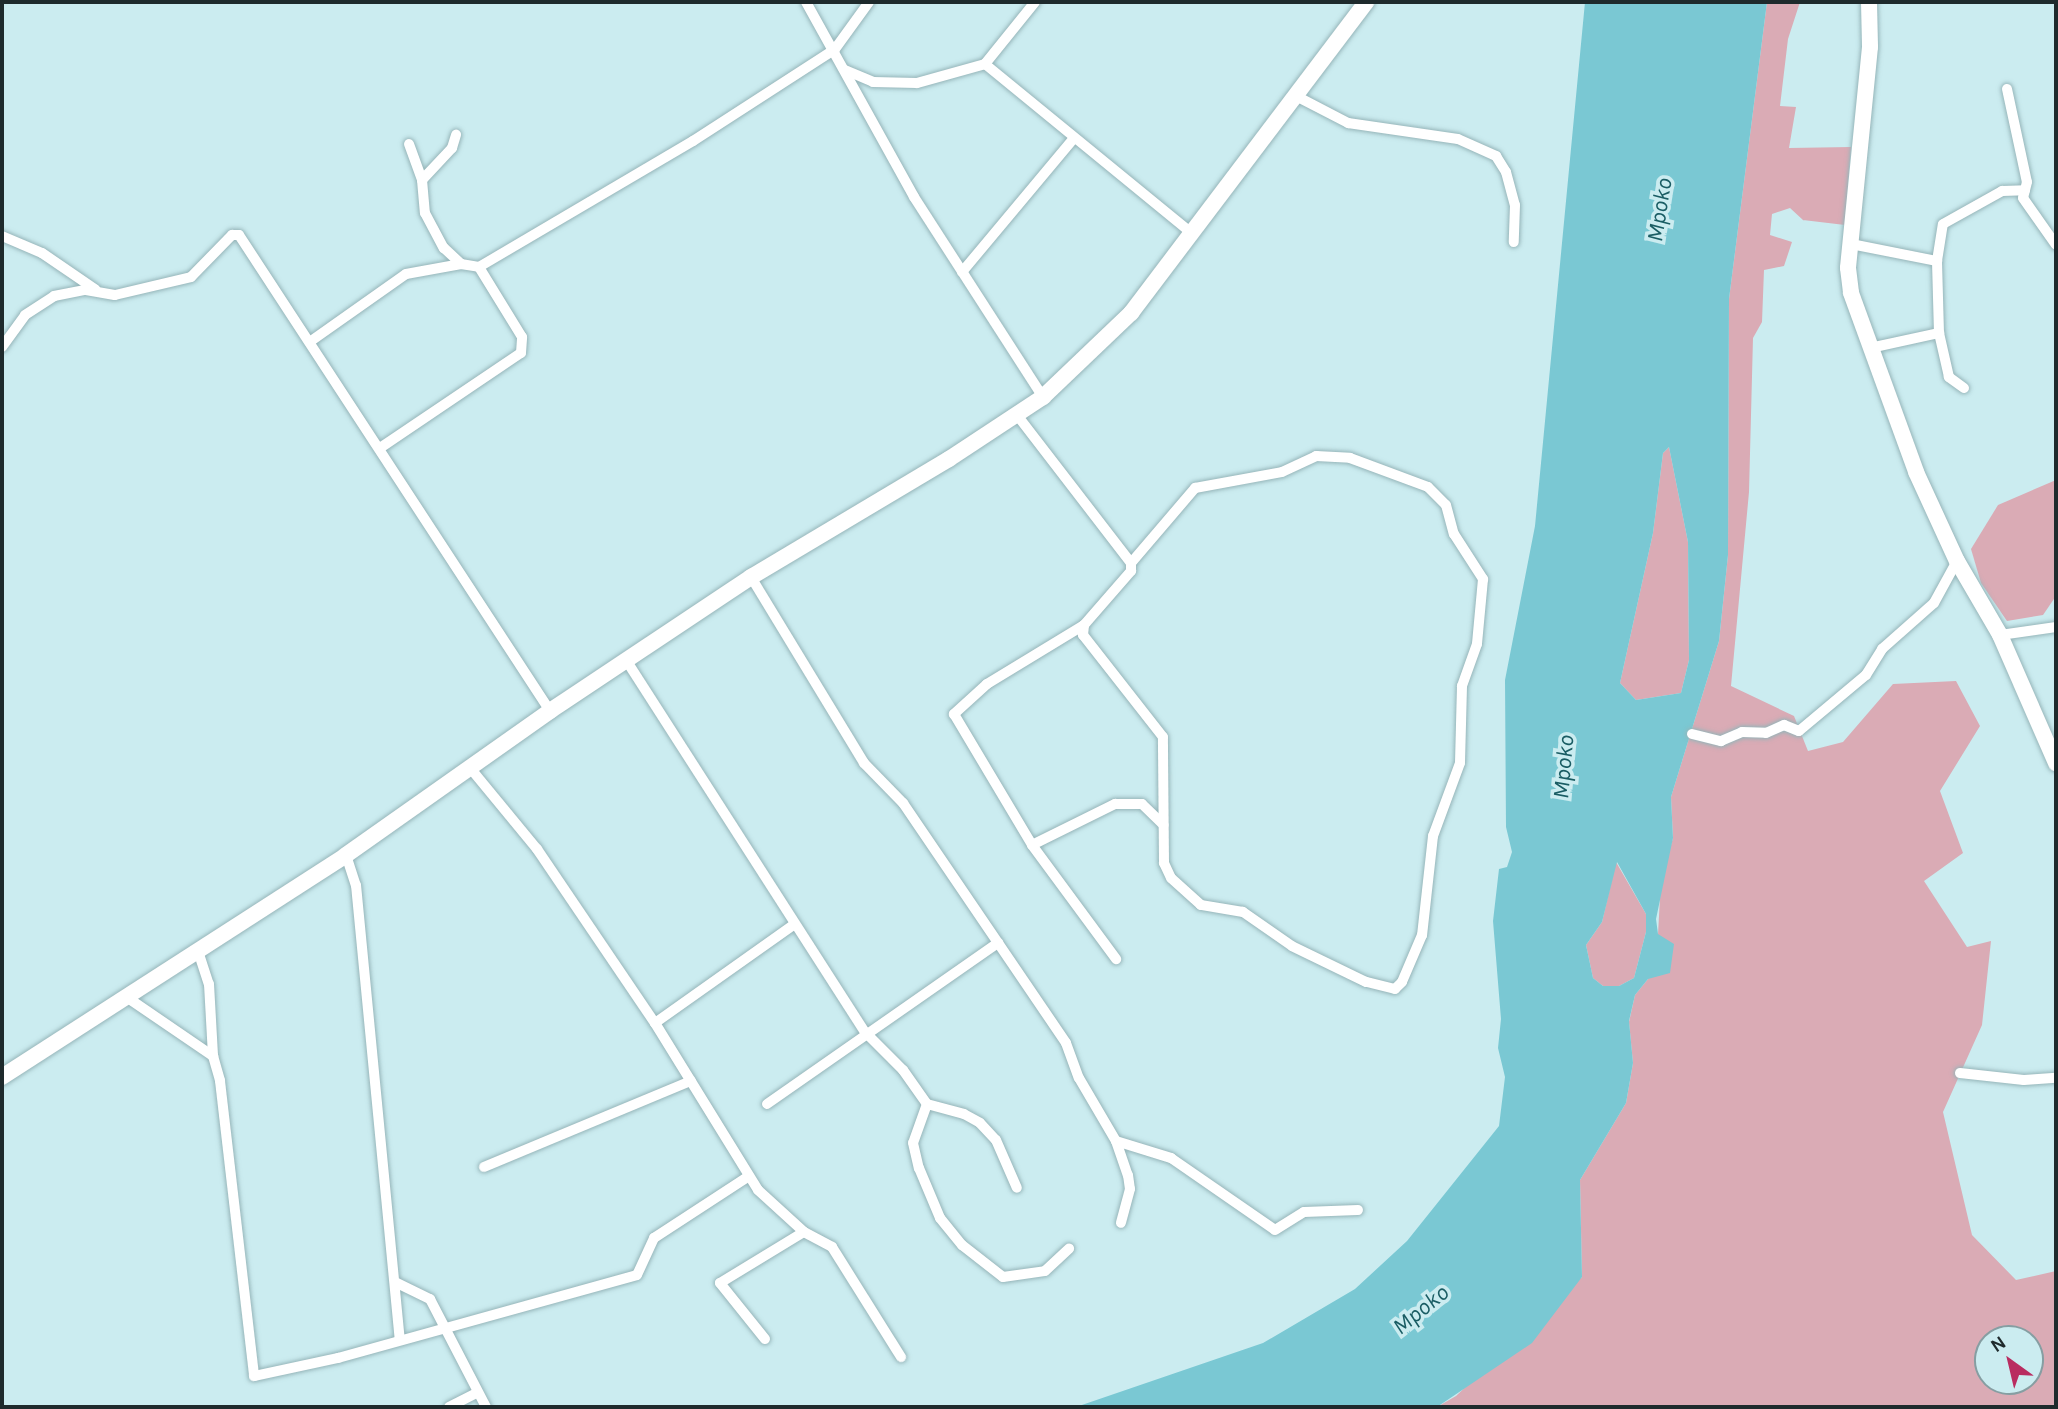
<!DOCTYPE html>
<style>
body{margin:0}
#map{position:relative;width:2058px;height:1409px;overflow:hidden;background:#cbecf0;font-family:Karla,sans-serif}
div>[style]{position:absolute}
.green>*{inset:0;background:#daabb5}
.water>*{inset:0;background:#7ac8d3}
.roads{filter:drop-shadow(0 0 2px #96b5b9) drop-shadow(0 0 2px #96b5b9)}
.street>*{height:10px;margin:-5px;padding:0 5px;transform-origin:5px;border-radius:5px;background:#fff}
.secondary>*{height:16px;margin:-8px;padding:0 8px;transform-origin:8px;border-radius:8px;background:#fff}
span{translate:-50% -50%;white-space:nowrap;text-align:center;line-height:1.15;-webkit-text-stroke:7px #cbecf0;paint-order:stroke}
.water-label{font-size:23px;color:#1a5d64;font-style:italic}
.frame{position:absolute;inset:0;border:4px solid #1e2a2c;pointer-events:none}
.north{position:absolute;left:1974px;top:1325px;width:70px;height:70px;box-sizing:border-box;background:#cbecf0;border:2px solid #869ea2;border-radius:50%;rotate:326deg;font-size:19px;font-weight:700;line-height:28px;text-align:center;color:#1e2a2c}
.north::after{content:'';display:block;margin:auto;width:24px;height:32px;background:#b92c60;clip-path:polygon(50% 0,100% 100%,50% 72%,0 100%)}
</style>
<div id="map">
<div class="green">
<div style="clip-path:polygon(evenodd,1767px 2px,1800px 2px,1788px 39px,1780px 106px,1796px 107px,1789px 148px,1851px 147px,1845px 225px,1803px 220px,1790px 208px,1772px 214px,1770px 235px,1792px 242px,1784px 266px,1764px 270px,1762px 322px,1753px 338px,1749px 492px,1731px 686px,1794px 716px,1808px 751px,1843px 742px,1893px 684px,1956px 681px,1980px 726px,1940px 791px,1963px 853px,1924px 881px,1967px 947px,1991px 941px,1982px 1025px,1943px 1112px,1972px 1235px,2016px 1280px,2056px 1271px,2056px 1407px,1437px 1407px,1456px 1396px,1582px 1277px,1580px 1180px,1626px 1103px,1633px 1063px,1629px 1022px,1635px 995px,1648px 979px,1658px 934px,1661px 880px,1673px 838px,1671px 797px,1719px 641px,1728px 555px,1729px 299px,1767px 2px,1988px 1339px,2030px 1339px,2030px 1381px,1988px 1381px,1988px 1339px)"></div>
<div style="clip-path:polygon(1669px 447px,1688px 542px,1689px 660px,1681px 693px,1636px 700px,1620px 683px,1653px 533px,1663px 453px)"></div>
<div style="clip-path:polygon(2056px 480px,2056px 596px,2043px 615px,2007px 621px,1981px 583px,1971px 549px,1998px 505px)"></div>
<div style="clip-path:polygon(1616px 862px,1646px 914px,1646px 932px,1634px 978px,1619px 986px,1603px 986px,1593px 978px,1586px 945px,1602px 922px)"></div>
</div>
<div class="water">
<div style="clip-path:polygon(evenodd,1585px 2px,1767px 2px,1729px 299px,1728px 555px,1719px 641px,1671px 797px,1673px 838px,1656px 919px,1658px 934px,1674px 944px,1670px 973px,1648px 979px,1635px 995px,1629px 1021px,1633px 1063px,1626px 1103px,1580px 1180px,1582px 1277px,1532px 1343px,1437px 1407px,1076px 1407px,1263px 1343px,1355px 1289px,1407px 1241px,1499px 1126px,1505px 1077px,1498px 1048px,1501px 1019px,1493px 921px,1499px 869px,1507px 867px,1512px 852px,1506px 827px,1505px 680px,1535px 526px,1585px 2px,1669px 447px,1688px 542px,1689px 660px,1681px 693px,1636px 700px,1620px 683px,1653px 533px,1663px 453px,1669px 447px,1585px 2px,1617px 862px,1646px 914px,1646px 932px,1634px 978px,1619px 986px,1603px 986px,1593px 978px,1586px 945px,1602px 922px,1617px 862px)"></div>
</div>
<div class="roads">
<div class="street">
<div style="left:806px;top:2px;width:223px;rotate:61deg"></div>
<div style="left:914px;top:197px;width:238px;rotate:57.2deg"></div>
<div style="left:1035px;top:2px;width:80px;rotate:128.9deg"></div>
<div style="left:985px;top:64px;width:269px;rotate:39.3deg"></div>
<div style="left:845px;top:70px;width:30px;rotate:23deg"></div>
<div style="left:873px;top:82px;width:44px;rotate:1.3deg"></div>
<div style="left:917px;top:83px;width:71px;rotate:-15.6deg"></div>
<div style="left:2007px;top:89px;width:95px;rotate:77.9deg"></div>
<div style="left:2027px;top:182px;width:16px;rotate:104deg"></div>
<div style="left:2023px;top:198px;width:57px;rotate:54.9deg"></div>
<div style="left:1296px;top:96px;width:59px;rotate:27.4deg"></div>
<div style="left:1348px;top:123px;width:111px;rotate:8.3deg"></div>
<div style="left:1458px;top:139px;width:42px;rotate:24.1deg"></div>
<div style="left:1496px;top:156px;width:19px;rotate:58deg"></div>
<div style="left:1506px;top:172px;width:34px;rotate:75deg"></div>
<div style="left:1515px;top:205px;width:37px;rotate:92deg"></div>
<div style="left:409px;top:144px;width:38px;rotate:70deg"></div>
<div style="left:422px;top:180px;width:33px;rotate:85deg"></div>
<div style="left:425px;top:213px;width:40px;rotate:62deg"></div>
<div style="left:444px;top:248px;width:23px;rotate:43deg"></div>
<div style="left:422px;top:180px;width:44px;rotate:-46.8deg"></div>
<div style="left:452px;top:148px;width:14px;rotate:-73deg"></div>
<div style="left:2px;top:236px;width:43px;rotate:23deg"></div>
<div style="left:42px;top:253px;width:65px;rotate:34.4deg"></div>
<div style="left:1851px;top:244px;width:88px;rotate:11.2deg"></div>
<div style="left:962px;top:272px;width:175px;rotate:-50.1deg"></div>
<div style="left:311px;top:341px;width:116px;rotate:-35.2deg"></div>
<div style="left:406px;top:274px;width:56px;rotate:-10.3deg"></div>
<div style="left:461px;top:264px;width:18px;rotate:9deg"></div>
<div style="left:2px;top:347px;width:39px;rotate:-54deg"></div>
<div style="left:25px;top:315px;width:35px;rotate:-33deg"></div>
<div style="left:54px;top:296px;width:33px;rotate:-11deg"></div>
<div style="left:86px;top:290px;width:29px;rotate:10deg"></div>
<div style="left:115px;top:295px;width:78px;rotate:-13.3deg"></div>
<div style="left:191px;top:277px;width:59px;rotate:-45.7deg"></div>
<div style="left:232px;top:235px;width:7px"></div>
<div style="left:239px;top:235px;width:569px;rotate:56.84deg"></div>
<div style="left:1870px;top:348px;width:71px;rotate:-12.3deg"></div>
<div style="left:1964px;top:388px;width:19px;rotate:-144deg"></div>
<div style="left:1949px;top:377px;width:45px;rotate:-102.8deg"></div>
<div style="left:1939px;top:333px;width:72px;rotate:-91.6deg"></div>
<div style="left:1937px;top:261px;width:37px;rotate:-81deg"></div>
<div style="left:1943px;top:224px;width:68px;rotate:-29.2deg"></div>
<div style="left:2002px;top:191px;width:23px;rotate:-2deg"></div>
<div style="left:1017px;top:415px;width:187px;rotate:52.4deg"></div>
<div style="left:1131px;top:563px;width:99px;rotate:-49.5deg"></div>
<div style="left:1195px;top:488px;width:88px;rotate:-10.4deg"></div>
<div style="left:1282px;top:472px;width:38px;rotate:-25deg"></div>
<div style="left:1316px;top:456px;width:34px;rotate:3deg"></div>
<div style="left:1350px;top:458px;width:83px;rotate:20.4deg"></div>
<div style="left:1428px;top:487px;width:25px;rotate:45deg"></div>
<div style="left:1446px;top:505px;width:30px;rotate:75deg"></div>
<div style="left:1454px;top:534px;width:54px;rotate:57.2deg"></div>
<div style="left:1483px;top:579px;width:65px;rotate:95.3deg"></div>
<div style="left:1477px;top:644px;width:45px;rotate:109.7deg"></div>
<div style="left:1462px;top:686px;width:77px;rotate:91.5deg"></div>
<div style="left:1460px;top:763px;width:78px;rotate:110.3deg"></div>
<div style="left:1433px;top:836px;width:100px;rotate:96.3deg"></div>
<div style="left:1422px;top:935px;width:51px;rotate:113.1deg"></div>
<div style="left:1402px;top:982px;width:10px;rotate:135deg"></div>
<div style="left:1395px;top:989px;width:30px;rotate:-166deg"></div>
<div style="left:1366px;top:982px;width:82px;rotate:-154.1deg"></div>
<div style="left:1292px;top:946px;width:60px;rotate:-145.2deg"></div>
<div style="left:1243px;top:912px;width:43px;rotate:-170.5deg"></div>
<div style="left:1201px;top:905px;width:40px;rotate:-138deg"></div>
<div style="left:1171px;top:878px;width:17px;rotate:-115deg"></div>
<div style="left:1164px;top:863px;width:126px;rotate:-90.5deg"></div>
<div style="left:1163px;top:737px;width:130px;rotate:-128.1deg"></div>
<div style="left:1083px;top:635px;width:10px;rotate:-84deg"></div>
<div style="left:1084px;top:625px;width:72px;rotate:-49deg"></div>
<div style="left:1131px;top:571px;width:8px;rotate:-90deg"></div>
<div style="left:380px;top:448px;width:170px;rotate:-34deg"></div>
<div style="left:521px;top:353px;width:16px;rotate:-86deg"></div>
<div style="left:522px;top:337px;width:82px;rotate:-121.6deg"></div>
<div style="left:479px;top:267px;width:248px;rotate:-30.5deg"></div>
<div style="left:693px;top:141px;width:169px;rotate:-32.9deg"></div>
<div style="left:835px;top:49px;width:58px;rotate:-54.1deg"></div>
<div style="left:751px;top:577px;width:218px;rotate:58.7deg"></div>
<div style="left:864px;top:763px;width:56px;rotate:45.7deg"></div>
<div style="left:903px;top:803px;width:290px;rotate:55.8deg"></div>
<div style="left:1066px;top:1043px;width:37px;rotate:70deg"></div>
<div style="left:1079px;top:1078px;width:73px;rotate:59.6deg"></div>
<div style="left:1116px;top:1141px;width:36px;rotate:71deg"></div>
<div style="left:1128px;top:1175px;width:14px;rotate:82deg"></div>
<div style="left:1130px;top:1189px;width:35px;rotate:105deg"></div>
<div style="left:1084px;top:625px;width:114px;rotate:148.7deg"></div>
<div style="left:987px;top:684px;width:45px;rotate:137.7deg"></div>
<div style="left:954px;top:714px;width:152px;rotate:59.2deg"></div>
<div style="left:1032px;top:845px;width:142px;rotate:53.6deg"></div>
<div style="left:2000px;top:635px;width:57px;rotate:-8.1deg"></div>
<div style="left:626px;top:660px;width:442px;rotate:57.3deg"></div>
<div style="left:865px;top:1032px;width:54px;rotate:45deg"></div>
<div style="left:903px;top:1070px;width:42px;rotate:54.8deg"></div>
<div style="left:927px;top:1104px;width:38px;rotate:15deg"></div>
<div style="left:964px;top:1114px;width:18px;rotate:29deg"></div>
<div style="left:980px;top:1123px;width:23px;rotate:47deg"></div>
<div style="left:996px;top:1140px;width:52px;rotate:66.4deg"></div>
<div style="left:1692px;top:734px;width:30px;rotate:14deg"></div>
<div style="left:1721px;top:741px;width:23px;rotate:-23deg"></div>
<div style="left:1742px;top:732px;width:24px;rotate:2deg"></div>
<div style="left:1766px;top:733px;width:20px;rotate:-24deg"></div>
<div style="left:1784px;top:725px;width:16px;rotate:22deg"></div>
<div style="left:1799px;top:731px;width:87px;rotate:-39.9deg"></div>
<div style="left:1866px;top:675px;width:31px;rotate:-58deg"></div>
<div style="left:1882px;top:649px;width:69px;rotate:-41.5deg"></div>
<div style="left:1934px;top:603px;width:48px;rotate:-61.3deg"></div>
<div style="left:471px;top:769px;width:104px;rotate:50.5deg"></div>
<div style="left:537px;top:849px;width:210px;rotate:55.9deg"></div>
<div style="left:655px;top:1023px;width:196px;rotate:58.3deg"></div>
<div style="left:758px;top:1190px;width:62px;rotate:42.4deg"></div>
<div style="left:804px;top:1232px;width:32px;rotate:28deg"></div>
<div style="left:832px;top:1247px;width:130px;rotate:57.9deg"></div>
<div style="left:1032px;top:845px;width:93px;rotate:-26.3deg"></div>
<div style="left:1115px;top:804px;width:27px"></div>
<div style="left:1142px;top:804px;width:30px;rotate:44deg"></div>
<div style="left:346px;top:855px;width:32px;rotate:72deg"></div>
<div style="left:356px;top:885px;width:456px;rotate:84.5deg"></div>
<div style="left:198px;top:951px;width:35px;rotate:72deg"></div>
<div style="left:209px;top:984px;width:72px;rotate:86.8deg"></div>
<div style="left:125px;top:996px;width:107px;rotate:34.3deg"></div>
<div style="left:213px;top:1056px;width:26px;rotate:74deg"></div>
<div style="left:220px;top:1081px;width:297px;rotate:83.4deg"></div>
<div style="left:254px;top:1376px;width:86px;rotate:-12.1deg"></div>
<div style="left:338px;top:1358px;width:310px;rotate:-15.5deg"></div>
<div style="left:637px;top:1275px;width:41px;rotate:-65.3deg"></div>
<div style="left:654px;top:1238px;width:113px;rotate:-33.1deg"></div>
<div style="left:655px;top:1023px;width:171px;rotate:-35.3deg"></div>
<div style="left:1960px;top:1073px;width:64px;rotate:6.2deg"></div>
<div style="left:2024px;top:1080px;width:32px;rotate:-4deg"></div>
<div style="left:767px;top:1104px;width:282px;rotate:-34.9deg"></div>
<div style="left:927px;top:1104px;width:41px;rotate:109.7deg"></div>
<div style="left:913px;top:1143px;width:26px;rotate:77deg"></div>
<div style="left:919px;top:1168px;width:54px;rotate:67.2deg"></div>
<div style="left:940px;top:1218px;width:35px;rotate:51deg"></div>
<div style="left:962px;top:1245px;width:52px;rotate:38deg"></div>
<div style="left:1003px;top:1277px;width:42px;rotate:-8.1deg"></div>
<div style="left:1045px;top:1271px;width:33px;rotate:-43deg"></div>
<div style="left:1116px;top:1141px;width:58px;rotate:17.2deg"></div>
<div style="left:1171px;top:1158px;width:126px;rotate:34.7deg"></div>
<div style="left:1275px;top:1230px;width:34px;rotate:-32deg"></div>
<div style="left:1304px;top:1212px;width:54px;rotate:-2.1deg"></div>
<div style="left:484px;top:1167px;width:224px;rotate:-22.6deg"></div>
<div style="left:397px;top:1283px;width:37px;rotate:26deg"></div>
<div style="left:430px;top:1299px;width:122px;rotate:62.6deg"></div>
<div style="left:765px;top:1339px;width:72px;rotate:-128.8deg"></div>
<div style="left:720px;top:1283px;width:98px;rotate:-31.3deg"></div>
<div style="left:449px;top:1407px;width:30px;rotate:-27deg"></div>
</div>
<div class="secondary">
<div style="left:1869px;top:2px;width:45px;rotate:88.7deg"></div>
<div style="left:1870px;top:47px;width:222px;rotate:95.7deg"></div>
<div style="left:1848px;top:268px;width:25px;rotate:83deg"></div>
<div style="left:1851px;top:293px;width:190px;rotate:70deg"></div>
<div style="left:1916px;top:472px;width:98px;rotate:65.3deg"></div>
<div style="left:1957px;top:561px;width:86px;rotate:59.8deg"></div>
<div style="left:2000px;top:635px;width:140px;rotate:66.4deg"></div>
<div style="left:2px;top:1077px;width:409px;rotate:-32.8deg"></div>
<div style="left:346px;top:855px;width:250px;rotate:-35.2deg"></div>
<div style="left:550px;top:711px;width:242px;rotate:-33.7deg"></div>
<div style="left:751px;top:577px;width:230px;rotate:-30.8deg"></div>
<div style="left:949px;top:459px;width:113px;rotate:-33.4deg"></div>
<div style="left:1043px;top:397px;width:122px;rotate:-43.7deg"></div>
<div style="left:1131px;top:313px;width:390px;rotate:-52.9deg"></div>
</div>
</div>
<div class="water-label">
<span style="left:1660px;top:210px;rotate:-81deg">Mpoko</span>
<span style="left:1564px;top:767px;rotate:-85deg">Mpoko</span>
<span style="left:1421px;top:1310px;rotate:-39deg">Mpoko</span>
</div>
<div class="frame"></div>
<div class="north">N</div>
</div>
